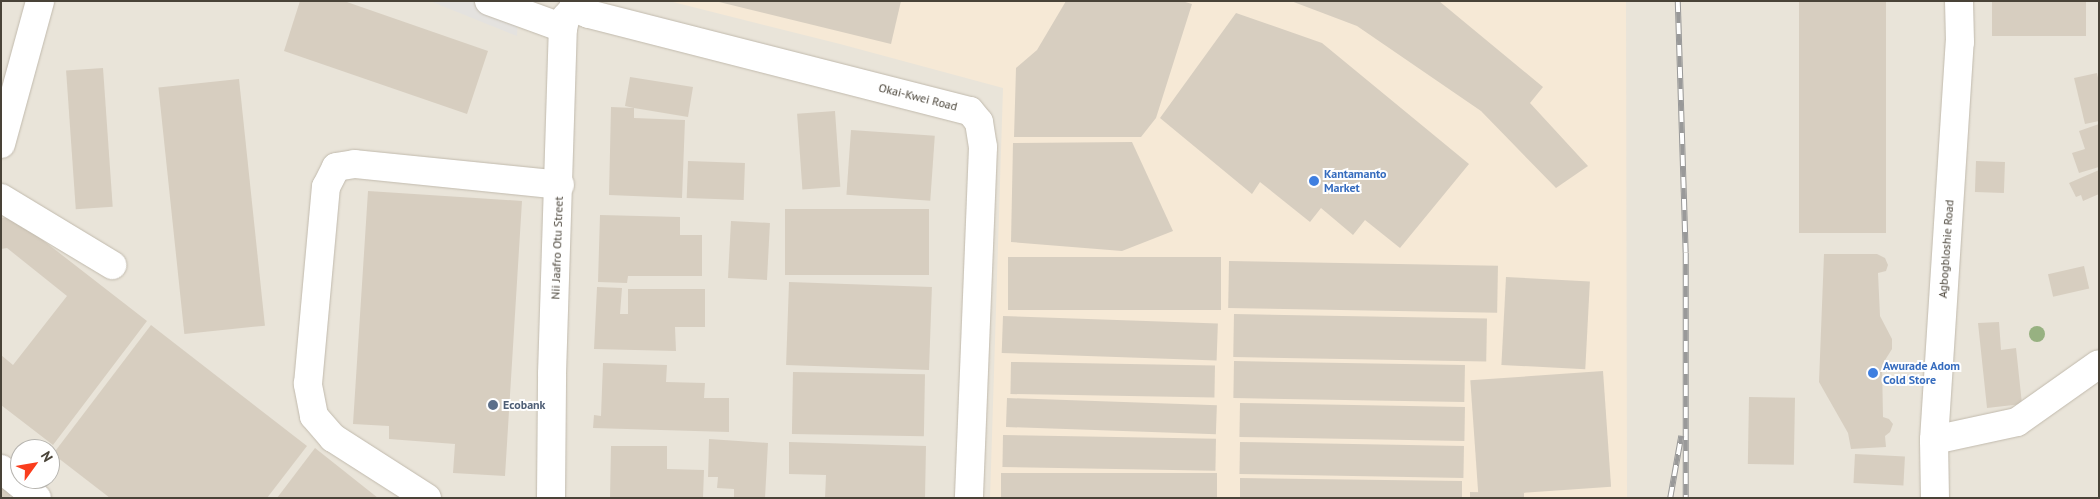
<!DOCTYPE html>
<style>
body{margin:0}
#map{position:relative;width:2100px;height:499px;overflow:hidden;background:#f5f2eb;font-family:"PT Sans",sans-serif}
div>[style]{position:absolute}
.residential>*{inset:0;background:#e9e4d9}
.commercial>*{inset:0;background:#f6e9d6}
.parking>*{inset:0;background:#e4e2df}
.building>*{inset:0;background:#d7cec0;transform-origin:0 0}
.roads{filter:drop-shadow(0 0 1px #c1baad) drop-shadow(0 0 1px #c1baad)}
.minor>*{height:28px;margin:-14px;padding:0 14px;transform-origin:14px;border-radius:14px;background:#fff}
.rail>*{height:5.5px;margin-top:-2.75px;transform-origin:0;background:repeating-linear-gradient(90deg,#fff 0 11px,#999 0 22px);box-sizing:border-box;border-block:1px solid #999}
.trees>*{width:16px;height:16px;margin:-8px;border-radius:50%;background:#97b181}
.dots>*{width:14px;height:14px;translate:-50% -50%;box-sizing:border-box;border:2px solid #fff;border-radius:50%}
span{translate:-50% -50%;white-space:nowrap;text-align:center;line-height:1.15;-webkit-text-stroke:4px #fff;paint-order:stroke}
.street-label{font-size:12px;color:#494338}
.shop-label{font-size:12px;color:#366cbe;font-weight:700}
.left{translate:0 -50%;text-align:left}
.service-label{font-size:12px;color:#4e5e75;font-weight:700}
.frame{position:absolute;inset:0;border:2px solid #494338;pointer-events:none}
.north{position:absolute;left:10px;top:439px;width:50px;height:50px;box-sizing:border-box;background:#fff;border:1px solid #b6b4af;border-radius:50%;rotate:58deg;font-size:14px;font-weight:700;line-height:20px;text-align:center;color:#494338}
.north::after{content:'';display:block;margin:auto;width:18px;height:22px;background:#fa3d1d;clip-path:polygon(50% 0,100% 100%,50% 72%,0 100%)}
</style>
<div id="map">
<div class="residential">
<div style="clip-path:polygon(evenodd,1px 1px,2099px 1px,2099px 498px,1px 498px,1px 1px,20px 449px,50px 449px,50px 479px,20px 479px,20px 449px)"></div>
</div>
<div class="commercial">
<div style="clip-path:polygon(669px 1px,1626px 1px,1627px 498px,990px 498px,1003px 88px,840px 44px)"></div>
</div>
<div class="parking">
<div style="clip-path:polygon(430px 1px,519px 1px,517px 36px)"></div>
</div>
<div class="building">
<div style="clip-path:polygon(300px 1px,344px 1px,488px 51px,467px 114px,284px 51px)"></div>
<div style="clip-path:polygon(715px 1px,901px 1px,891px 44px)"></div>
<div style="clip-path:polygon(1066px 1px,1182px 1px,1192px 4px,1156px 118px,1141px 137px,1014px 137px,1016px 68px,1037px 50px)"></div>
<div style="clip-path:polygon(1291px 1px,1439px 1px,1543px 87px,1530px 103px,1588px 166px,1556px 188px,1481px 111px,1357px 26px)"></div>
<div style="left:1799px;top:1px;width:87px;height:232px"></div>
<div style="left:1992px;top:1px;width:94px;height:35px"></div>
<div style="clip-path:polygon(1236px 13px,1322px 43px,1469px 164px,1400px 248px,1365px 220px,1353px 235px,1321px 208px,1310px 222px,1260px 182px,1252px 194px,1160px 118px)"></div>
<div style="left:103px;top:68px;width:139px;height:37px;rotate:86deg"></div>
<div style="clip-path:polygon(2097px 73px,2099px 83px,2099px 121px,2085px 124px,2074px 78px)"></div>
<div style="clip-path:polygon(630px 77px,693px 87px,688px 117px,634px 108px,634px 118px,685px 120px,682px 198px,609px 195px,611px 107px,634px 108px,625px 106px)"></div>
<div style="left:239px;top:79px;width:248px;height:81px;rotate:84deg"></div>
<div style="left:835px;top:111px;width:76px;height:38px;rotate:86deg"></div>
<div style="clip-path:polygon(2099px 124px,2099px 167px,2079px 173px,2072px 153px,2085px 149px,2079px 131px)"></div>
<div style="left:851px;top:130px;width:84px;height:65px;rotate:4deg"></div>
<div style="clip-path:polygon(1132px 142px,1173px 231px,1122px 251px,1011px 242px,1013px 143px)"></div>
<div style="left:688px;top:161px;width:57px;height:37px;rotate:2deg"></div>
<div style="left:1976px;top:161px;width:29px;height:31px;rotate:2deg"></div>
<div style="clip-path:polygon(2099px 170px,2099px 194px,2083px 201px,2081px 195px,2076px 197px,2069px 183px)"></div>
<div style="clip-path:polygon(368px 191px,522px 201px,505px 476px,453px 473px,455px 444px,389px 439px,389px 426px,353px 424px)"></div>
<div style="left:929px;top:209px;width:66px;height:144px;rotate:90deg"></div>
<div style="clip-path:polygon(600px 215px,680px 217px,680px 235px,702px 235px,702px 276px,628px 276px,627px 283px,598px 282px)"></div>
<div style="clip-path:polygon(13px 217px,147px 321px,53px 445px,1px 405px,1px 355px,13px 365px,67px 296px,7px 248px,1px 249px,1px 218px)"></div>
<div style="left:731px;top:221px;width:39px;height:57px;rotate:3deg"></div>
<div style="clip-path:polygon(1824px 254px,1877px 254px,1885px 258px,1888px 265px,1886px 271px,1878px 273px,1880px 316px,1892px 339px,1892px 349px,1882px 365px,1883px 417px,1889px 419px,1893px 424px,1890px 432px,1885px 436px,1886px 447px,1851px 449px,1848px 433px,1819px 382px)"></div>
<div style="left:1008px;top:257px;width:213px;height:53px"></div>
<div style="left:1229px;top:261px;width:269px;height:47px;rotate:1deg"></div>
<div style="left:2084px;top:266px;width:23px;height:37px;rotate:77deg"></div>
<div style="left:1506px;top:277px;width:84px;height:88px;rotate:3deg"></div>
<div style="left:789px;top:282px;width:143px;height:83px;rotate:2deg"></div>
<div style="clip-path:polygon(597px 287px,622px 288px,620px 314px,628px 314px,628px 289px,705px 289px,705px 327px,675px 327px,676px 351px,594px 349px)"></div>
<div style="left:1234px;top:314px;width:253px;height:43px;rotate:1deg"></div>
<div style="left:1003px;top:316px;width:215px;height:37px;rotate:2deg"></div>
<div style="clip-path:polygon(1999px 322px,2001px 350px,2016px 348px,2022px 404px,1987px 408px,1978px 323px)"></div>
<div style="clip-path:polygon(151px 325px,307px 446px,267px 498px,110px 498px,53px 454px)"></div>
<div style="left:1234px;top:361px;width:231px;height:37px;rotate:1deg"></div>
<div style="left:1011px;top:362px;width:204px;height:32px;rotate:1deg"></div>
<div style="clip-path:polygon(603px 363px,667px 365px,666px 382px,705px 383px,704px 398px,729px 398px,729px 432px,593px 428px,594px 415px,601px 416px)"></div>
<div style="left:1603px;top:371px;width:116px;height:133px;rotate:86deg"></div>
<div style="left:793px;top:372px;width:132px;height:62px;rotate:1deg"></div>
<div style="left:1749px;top:397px;width:46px;height:67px;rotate:1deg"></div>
<div style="left:1007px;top:398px;width:210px;height:29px;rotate:2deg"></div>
<div style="left:1240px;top:403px;width:225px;height:34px;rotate:1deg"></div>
<div style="left:1003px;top:435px;width:213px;height:32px;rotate:1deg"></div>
<div style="clip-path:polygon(709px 439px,768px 443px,765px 498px,734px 498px,734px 489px,717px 488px,718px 477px,708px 477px)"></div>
<div style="clip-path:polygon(789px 442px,926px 446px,925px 498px,825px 498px,826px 475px,789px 474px)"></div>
<div style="left:1240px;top:442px;width:224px;height:32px;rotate:1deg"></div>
<div style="clip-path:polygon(611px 446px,667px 446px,667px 469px,704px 470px,703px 498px,610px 498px)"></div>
<div style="clip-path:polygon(315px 448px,378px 498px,277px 498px)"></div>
<div style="left:1855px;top:454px;width:50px;height:29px;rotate:3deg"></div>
<div style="left:1001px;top:473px;width:216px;height:25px"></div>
<div style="clip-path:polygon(1240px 478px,1462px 481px,1462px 498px,1240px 498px)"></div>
<div style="clip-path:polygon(1px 488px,12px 492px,9px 498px,1px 498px)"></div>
<div style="clip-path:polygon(1470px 492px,1524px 493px,1524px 498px,1470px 498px)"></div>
</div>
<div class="roads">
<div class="minor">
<div style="left:489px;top:1px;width:79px;rotate:20deg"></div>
<div style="left:574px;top:8px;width:16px;rotate:22deg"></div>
<div style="left:589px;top:14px;width:393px;rotate:14.3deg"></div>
<div style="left:970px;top:111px;width:14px;rotate:51deg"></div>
<div style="left:979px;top:122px;width:25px;rotate:81deg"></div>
<div style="left:983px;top:147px;width:351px;rotate:92.3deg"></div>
<div style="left:1px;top:144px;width:148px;rotate:-74.7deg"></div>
<div style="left:1px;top:198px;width:130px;rotate:31.1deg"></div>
<div style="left:1934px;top:440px;width:85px;rotate:-12.2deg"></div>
<div style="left:2017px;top:422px;width:100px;rotate:-35.3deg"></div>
<div style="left:1px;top:469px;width:46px;rotate:38.9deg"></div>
<div style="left:427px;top:498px;width:112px;rotate:-147.4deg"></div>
<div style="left:333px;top:438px;width:29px;rotate:-131deg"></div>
<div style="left:314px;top:416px;width:33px;rotate:-101deg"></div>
<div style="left:308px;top:384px;width:198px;rotate:-84.8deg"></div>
<div style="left:326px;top:187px;width:22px;rotate:-63deg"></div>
<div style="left:336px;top:167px;width:19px;rotate:-9deg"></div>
<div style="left:355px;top:164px;width:206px;rotate:5.8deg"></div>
<div style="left:551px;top:498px;width:124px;rotate:-89.5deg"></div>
<div style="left:552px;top:374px;width:346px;rotate:-88.2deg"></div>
<div style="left:563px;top:28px;width:11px;rotate:-75deg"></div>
<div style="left:566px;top:17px;width:12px;rotate:-48deg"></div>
<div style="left:574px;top:8px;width:7px;rotate:-90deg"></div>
<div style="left:1935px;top:498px;width:58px;rotate:-91deg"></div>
<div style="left:1934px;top:440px;width:399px;rotate:-86.3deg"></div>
<div style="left:1960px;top:42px;width:41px;rotate:-91.4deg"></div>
</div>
</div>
<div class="rail">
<div style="left:1678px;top:1px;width:252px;rotate:88.2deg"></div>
<div style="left:1686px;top:253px;width:245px;rotate:90deg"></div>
<div style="left:1670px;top:498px;width:63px;rotate:-79.9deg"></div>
</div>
<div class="trees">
<div style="left:2037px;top:334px"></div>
</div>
<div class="dots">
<div style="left:1314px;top:181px;background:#3f7fe0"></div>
<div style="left:1873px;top:373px;background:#3f7fe0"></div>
<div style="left:493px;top:405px;background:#5c6f8a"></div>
</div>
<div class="street-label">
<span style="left:918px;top:97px;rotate:14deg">Okai-Kwei Road</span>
<span style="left:557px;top:248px;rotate:-88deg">Nii Jaafro Otu Street</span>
<span style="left:1946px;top:249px;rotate:-86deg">Agbogbloshie Road</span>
</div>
<div class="shop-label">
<span class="left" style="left:1324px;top:181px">Kantamanto<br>Market</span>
<span class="left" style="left:1883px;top:373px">Awurade Adom<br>Cold Store</span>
</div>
<div class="service-label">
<span class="left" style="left:503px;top:405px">Ecobank</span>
</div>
<div class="frame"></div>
<div class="north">N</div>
</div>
